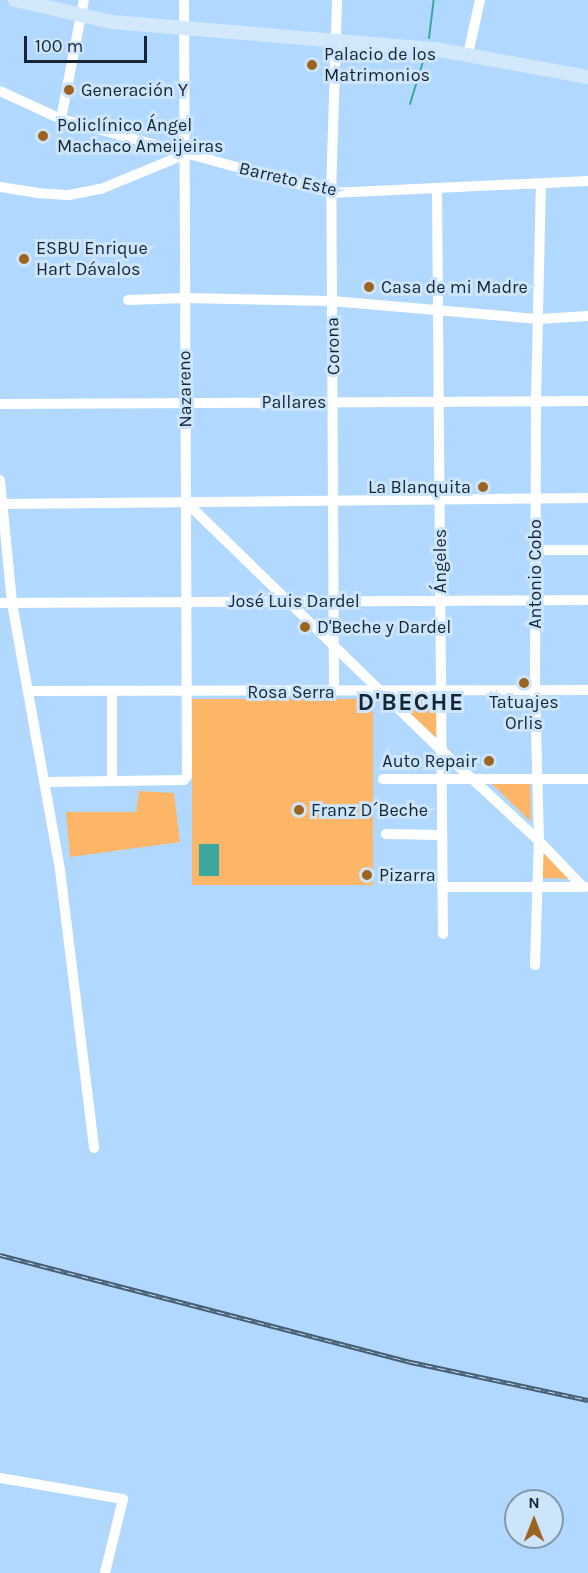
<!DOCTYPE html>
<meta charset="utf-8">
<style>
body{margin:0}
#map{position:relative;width:588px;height:1573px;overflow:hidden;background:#b1d9ff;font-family:Karla,sans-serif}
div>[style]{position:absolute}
.green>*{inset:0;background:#fdb567;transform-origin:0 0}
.water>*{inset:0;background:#3ba69c;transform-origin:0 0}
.stream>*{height:2px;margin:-1px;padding:0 1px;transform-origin:1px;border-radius:1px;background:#3ba69c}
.minor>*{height:10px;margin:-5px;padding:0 5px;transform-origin:5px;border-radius:5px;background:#fff}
.major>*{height:14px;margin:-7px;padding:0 7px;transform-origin:7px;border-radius:7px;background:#d3e8fb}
.rail>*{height:4.5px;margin-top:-2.25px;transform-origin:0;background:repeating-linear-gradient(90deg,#cce5fb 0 7px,#465d72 0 14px);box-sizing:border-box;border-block:2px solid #465d72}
.dots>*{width:16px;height:16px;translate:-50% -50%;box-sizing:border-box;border:3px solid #cce5fb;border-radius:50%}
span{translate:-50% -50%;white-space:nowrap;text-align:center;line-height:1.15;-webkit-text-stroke:6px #cce5fb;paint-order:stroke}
.poi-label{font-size:18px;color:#162533}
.left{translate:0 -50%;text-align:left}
.right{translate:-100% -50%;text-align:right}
.street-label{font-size:18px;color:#162533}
.district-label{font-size:24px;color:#162533;font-weight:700;letter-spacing:1.5px}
.north{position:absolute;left:504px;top:1489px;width:60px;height:60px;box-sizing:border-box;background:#cce5fb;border:2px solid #8398ab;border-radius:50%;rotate:0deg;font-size:16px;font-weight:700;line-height:24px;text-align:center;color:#162533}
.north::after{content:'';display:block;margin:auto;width:21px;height:27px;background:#9c641f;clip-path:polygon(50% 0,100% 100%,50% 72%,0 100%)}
.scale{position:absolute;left:24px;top:36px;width:123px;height:27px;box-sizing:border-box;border:3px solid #162533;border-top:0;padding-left:8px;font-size:18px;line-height:21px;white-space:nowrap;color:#162533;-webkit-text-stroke:4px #cce5fb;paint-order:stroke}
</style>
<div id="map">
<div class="green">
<div style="clip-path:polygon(388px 694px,438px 694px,438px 739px)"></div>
<div style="left:192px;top:699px;width:181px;height:186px"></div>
<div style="clip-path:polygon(530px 783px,531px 822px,492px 784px)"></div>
<div style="clip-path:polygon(139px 791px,174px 793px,180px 842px,70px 857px,66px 812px,136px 812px)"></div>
<div style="clip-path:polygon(541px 847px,573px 879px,542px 878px)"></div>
</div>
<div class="water">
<div style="left:199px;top:844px;width:20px;height:32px"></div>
</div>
<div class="stream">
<div style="left:429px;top:38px;width:38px;rotate:-83deg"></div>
<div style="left:410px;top:104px;width:51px;rotate:-73deg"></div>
</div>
<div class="minor">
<div style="left:468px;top:54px;width:55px;rotate:-77.5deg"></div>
<div style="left:0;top:91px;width:67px;rotate:24.7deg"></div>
<div style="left:61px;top:119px;width:280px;rotate:15.3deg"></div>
<div style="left:331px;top:193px;width:257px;rotate:-2.7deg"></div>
<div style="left:61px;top:119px;width:121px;rotate:-79.1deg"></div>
<div style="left:0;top:187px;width:37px;rotate:9deg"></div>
<div style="left:37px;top:193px;width:32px;rotate:4deg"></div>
<div style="left:69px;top:195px;width:33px;rotate:-11deg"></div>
<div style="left:101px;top:189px;width:92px;rotate:-22.4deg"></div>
<div style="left:437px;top:188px;width:746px;rotate:89.54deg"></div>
<div style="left:128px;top:300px;width:57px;rotate:-2deg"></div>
<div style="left:185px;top:298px;width:147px;rotate:1.2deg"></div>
<div style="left:332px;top:301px;width:208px;rotate:5deg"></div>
<div style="left:539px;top:319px;width:49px;rotate:-3.5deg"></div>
<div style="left:0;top:404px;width:588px;rotate:-0.29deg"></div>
<div style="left:0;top:480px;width:124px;rotate:84.4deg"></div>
<div style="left:12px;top:603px;width:271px;rotate:79.8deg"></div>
<div style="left:60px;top:870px;width:280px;rotate:83deg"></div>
<div style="left:186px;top:502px;width:354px;rotate:44.2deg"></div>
<div style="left:440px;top:749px;width:135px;rotate:42.9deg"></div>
<div style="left:539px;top:841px;width:64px;rotate:46.3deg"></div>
<div style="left:2px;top:504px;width:586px;rotate:-0.59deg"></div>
<div style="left:535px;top:550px;width:53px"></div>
<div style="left:0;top:603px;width:588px;rotate:-0.29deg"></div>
<div style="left:29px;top:691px;width:559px;rotate:-0.1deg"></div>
<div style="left:112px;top:692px;width:89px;rotate:90deg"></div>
<div style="left:334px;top:692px;width:499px;rotate:-90.3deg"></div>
<div style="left:331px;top:193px;width:193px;rotate:-88.2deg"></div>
<div style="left:383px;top:779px;width:205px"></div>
<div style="left:46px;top:782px;width:138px;rotate:-0.8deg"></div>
<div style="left:184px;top:780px;width:5px;rotate:-53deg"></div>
<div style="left:187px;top:776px;width:776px;rotate:-90.22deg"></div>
<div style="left:386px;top:834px;width:55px;rotate:1deg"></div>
<div style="left:442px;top:887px;width:143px"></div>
<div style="left:535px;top:965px;width:124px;rotate:-88.2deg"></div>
<div style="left:539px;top:841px;width:151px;rotate:-91.5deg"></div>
<div style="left:535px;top:690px;width:289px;rotate:-89.8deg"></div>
<div style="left:536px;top:401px;width:217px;rotate:-88.7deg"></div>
<div style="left:0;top:1478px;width:125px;rotate:9.7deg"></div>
<div style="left:123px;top:1499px;width:76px;rotate:103.7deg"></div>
</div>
<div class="major">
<div style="left:15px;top:0;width:99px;rotate:12.8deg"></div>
<div style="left:112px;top:22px;width:324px;rotate:4.8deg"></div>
<div style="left:435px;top:49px;width:156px;rotate:10.4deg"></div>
</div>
<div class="rail">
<div style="left:0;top:1255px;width:425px;rotate:14.6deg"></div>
<div style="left:411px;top:1362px;width:181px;rotate:12.1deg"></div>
</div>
<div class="dots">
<div style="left:312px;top:65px;background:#9c641f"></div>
<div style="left:69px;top:90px;background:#9c641f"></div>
<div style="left:43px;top:136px;background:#9c641f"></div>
<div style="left:24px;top:259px;background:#9c641f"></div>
<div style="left:369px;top:287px;background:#9c641f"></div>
<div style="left:483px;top:487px;background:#9c641f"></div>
<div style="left:305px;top:627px;background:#9c641f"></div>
<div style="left:524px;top:683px;background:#9c641f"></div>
<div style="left:489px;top:761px;background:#9c641f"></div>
<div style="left:299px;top:810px;background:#9c641f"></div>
<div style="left:367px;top:875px;background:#9c641f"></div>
</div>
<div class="poi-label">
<span class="left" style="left:324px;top:65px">Palacio de los<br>Matrimonios</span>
<span class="left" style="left:81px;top:90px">Generación Y</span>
<span class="left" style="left:57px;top:136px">Policlínico Ángel<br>Machaco Ameijeiras</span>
<span class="left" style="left:36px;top:259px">ESBU Enrique<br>Hart Dávalos</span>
<span class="left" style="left:381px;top:287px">Casa de mi Madre</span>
<span class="right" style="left:471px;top:487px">La Blanquita</span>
<span class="left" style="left:317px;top:627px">D'Beche y Dardel</span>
<span style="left:524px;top:713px">Tatuajes<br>Orlis</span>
<span class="right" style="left:477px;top:761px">Auto Repair</span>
<span class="left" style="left:311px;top:810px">Franz D´Beche</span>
<span class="left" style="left:379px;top:875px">Pizarra</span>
</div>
<div class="street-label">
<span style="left:288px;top:179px;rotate:13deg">Barreto Este</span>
<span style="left:333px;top:346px;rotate:-91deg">Corona</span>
<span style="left:185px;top:389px;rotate:-91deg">Nazareno</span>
<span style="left:294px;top:402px">Pallares</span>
<span style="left:440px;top:561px;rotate:-90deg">Ángeles</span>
<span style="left:535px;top:574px;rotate:-90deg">Antonio Cobo</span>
<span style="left:294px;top:601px">José Luis Dardel</span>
<span style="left:291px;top:692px">Rosa Serra</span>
</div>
<div class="district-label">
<span style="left:411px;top:703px">D'BECHE</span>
</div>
<div class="north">N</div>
<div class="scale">100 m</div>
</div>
